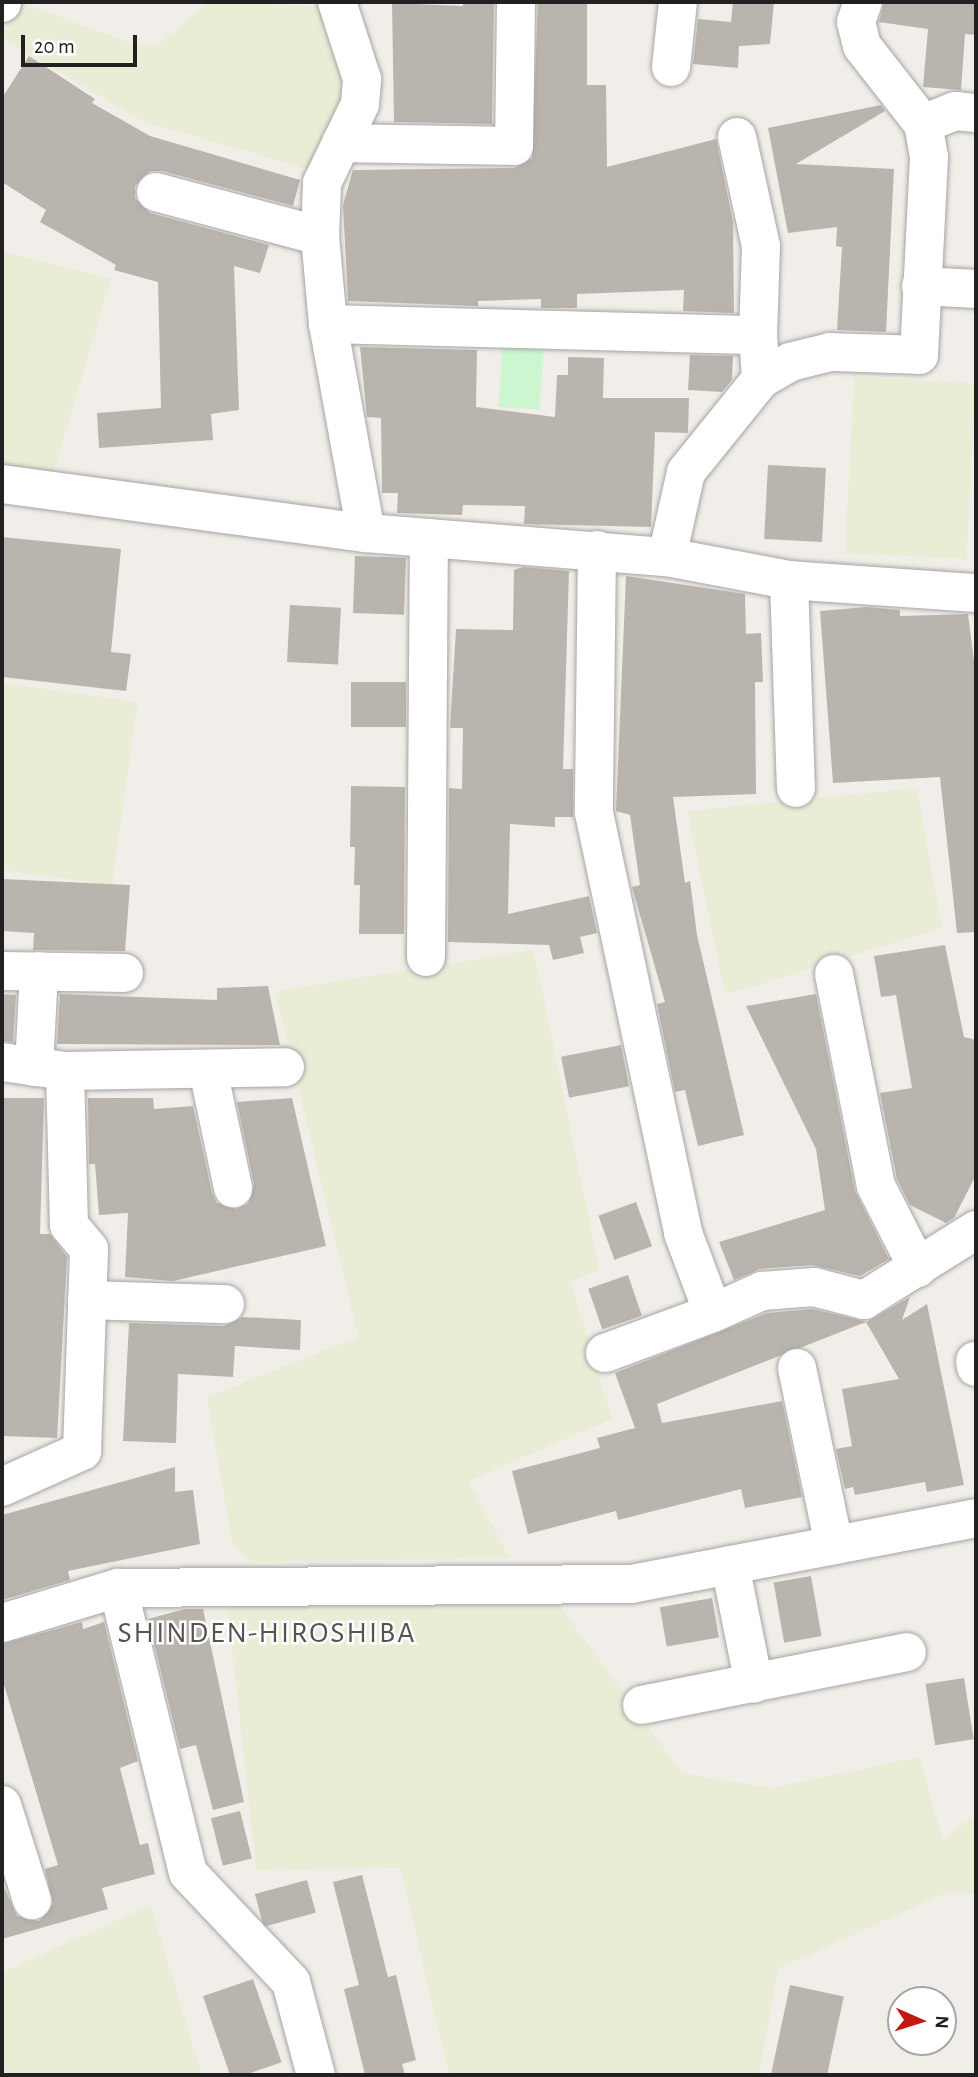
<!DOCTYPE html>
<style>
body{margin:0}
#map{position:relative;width:978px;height:2077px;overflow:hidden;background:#f1eee9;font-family:"Alegreya Sans",sans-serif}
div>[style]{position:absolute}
.farmland>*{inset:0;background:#eaedd6;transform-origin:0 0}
.park>*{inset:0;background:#cbf6d0;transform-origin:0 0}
.building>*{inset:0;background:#bab4ae;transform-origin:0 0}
.roads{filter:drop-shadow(0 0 2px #a5a5a5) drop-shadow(0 0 2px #a5a5a5)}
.minor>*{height:38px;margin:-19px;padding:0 19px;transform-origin:19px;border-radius:19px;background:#fff}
span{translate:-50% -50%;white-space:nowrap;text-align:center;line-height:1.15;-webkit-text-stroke:5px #fff;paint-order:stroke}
.quarter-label{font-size:30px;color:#545454;letter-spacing:2px}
.frame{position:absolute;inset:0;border:4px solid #212121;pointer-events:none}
.north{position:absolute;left:887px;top:1986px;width:70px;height:70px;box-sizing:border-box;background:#fff;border:2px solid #a6a6a6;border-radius:50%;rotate:93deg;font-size:19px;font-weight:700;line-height:28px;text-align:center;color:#212121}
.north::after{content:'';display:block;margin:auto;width:24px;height:32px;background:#c11b11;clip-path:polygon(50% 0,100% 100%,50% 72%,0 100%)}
.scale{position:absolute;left:21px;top:35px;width:116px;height:32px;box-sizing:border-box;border:4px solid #212121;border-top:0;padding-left:9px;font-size:21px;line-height:24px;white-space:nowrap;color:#212121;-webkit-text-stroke:5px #fff;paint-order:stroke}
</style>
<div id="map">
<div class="farmland">
<div style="clip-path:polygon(19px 2px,137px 45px,157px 45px,208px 2px,320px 6px,339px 46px,346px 102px,307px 169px,141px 121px,2px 37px)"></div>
<div style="clip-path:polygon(2px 251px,111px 279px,52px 479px,2px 470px)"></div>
<div style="left:854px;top:377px;width:122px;height:176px;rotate:3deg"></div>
<div style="left:2px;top:683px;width:137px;height:185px;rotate:8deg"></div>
<div style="clip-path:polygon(917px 788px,942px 928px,725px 995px,687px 811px)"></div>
<div style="clip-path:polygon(534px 950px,599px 1269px,571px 1282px,612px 1419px,469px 1481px,510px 1558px,252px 1562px,232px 1543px,207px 1397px,358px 1337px,275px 991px)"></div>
<div style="clip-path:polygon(227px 1603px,559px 1605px,682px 1773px,771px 1788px,919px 1757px,943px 1840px,976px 1814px,976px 1894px,948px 1892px,778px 1969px,759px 2075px,449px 2075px,400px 1868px,256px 1870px)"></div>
<div style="clip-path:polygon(151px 1905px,202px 2075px,2px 2075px,2px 1972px)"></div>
</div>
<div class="park">
<div style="left:503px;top:342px;width:41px;height:65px;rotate:4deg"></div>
</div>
<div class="building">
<div style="clip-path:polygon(463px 2px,494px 2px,492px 124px,394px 122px,392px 3px,463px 6px)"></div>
<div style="clip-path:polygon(538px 2px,587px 2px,587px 85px,606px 85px,607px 167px,716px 139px,733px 222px,734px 313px,683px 311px,684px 290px,577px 294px,577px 308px,541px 308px,541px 299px,478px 301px,478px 306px,348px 301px,343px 205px,353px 170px,514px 168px,532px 158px)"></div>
<div style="clip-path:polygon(733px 2px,774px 2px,770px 44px,739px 46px,738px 68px,693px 64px,698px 19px,731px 22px)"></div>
<div style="clip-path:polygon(884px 2px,976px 2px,976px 35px,965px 34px,961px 90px,923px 87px,928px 29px,879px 22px)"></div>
<div style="clip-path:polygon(29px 56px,95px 99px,92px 103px,150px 136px,300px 180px,293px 206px,162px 171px,150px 171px,135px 186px,135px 198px,150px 213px,269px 245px,260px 273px,234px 266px,239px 410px,211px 414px,213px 440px,99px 448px,97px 413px,161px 408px,158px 282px,114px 270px,116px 265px,40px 222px,46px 210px,2px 182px,2px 98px)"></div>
<div style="clip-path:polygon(881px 105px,885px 111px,796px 164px,894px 169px,886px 332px,837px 330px,842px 247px,836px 246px,837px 227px,788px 233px,768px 128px)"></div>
<div style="clip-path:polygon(360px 347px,477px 350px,476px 407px,555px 417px,557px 375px,568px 375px,568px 357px,604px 358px,603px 398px,689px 398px,688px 433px,655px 432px,651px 527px,524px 524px,525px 506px,463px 505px,462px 515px,397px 513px,398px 493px,382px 493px,381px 418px,367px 417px)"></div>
<div style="clip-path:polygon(690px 355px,733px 356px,732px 380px,722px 392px,688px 390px)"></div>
<div style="left:768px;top:465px;width:58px;height:74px;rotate:3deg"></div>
<div style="clip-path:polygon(2px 537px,121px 549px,111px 652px,131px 654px,126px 691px,2px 677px)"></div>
<div style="left:355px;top:556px;width:51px;height:57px;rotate:2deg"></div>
<div style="clip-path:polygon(523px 567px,569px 571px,563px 769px,573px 769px,573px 817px,555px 817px,555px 827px,510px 824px,508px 914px,589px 896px,597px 933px,580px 937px,584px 953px,553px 960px,549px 945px,448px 942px,449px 788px,462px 789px,463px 728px,450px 728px,456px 629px,513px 630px,514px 570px)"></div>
<div style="clip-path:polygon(626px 576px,745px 594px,746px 634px,761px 633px,763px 682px,755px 682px,756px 794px,673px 797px,685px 883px,690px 881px,697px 935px,744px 1135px,698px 1146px,685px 1090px,675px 1092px,657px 1004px,665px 1002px,632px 887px,640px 885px,630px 815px,616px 811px)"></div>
<div style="left:290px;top:605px;width:51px;height:57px;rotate:3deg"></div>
<div style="clip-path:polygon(867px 607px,900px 610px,900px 616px,968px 614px,976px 677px,976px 932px,957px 933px,940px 777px,833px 783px,820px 611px)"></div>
<div style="left:351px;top:682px;width:55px;height:45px"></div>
<div style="clip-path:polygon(351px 786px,405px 787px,404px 934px,359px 934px,360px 885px,354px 885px,355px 847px,350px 847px)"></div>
<div style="clip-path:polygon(2px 879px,130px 885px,125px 951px,33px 950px,34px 933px,2px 931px)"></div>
<div style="clip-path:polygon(945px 945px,964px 1037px,976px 1040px,976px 1175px,954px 1218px,946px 1223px,910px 1205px,897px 1179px,880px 1093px,912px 1088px,896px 995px,881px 997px,874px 956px)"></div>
<div style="clip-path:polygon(268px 986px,280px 1045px,57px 1044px,60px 994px,217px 1000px,217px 988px)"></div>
<div style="clip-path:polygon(2px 994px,16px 995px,13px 1042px,2px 1041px)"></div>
<div style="clip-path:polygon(816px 994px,855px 1191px,889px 1259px,860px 1276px,812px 1265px,760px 1269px,734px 1280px,719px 1242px,825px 1210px,816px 1149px,746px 1006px)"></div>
<div style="left:621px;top:1045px;width:42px;height:61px;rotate:79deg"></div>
<div style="clip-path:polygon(2px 1098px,44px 1098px,40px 1234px,50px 1234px,67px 1257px,57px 1438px,2px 1436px)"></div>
<div style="clip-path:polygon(88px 1098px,153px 1098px,154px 1109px,193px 1106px,212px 1193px,217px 1203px,237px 1209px,248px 1204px,254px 1184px,237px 1102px,292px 1098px,326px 1246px,173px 1281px,125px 1277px,128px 1213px,99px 1215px,95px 1164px,89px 1164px)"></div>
<div style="left:636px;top:1202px;width:47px;height:40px;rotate:70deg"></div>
<div style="left:628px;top:1275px;width:43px;height:42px;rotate:71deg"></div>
<div style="clip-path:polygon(910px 1297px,902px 1320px,927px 1304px,964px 1485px,927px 1492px,925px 1482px,855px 1495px,853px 1487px,845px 1489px,836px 1449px,852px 1446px,842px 1389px,899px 1379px,866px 1322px,657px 1404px,662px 1423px,782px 1401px,802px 1497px,745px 1508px,741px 1489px,618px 1520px,616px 1511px,528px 1534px,512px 1471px,600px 1448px,597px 1438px,635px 1428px,615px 1373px,767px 1313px,812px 1309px,867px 1322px)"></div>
<div style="clip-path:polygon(242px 1317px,301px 1320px,300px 1350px,235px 1346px,233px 1377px,178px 1374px,176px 1443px,123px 1441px,129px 1323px,224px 1326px)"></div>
<div style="clip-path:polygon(175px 1467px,175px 1492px,193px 1490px,200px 1544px,68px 1571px,70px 1580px,2px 1600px,2px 1515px)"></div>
<div style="left:811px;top:1576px;width:61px;height:38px;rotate:80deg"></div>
<div style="left:712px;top:1598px;width:40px;height:53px;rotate:80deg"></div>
<div style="clip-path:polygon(185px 1609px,203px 1609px,244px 1802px,213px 1810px,196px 1745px,180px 1749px,148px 1619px)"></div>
<div style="clip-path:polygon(82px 1622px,83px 1629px,104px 1622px,138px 1761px,120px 1768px,140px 1845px,148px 1843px,155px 1874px,102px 1888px,108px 1909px,2px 1939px,2px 1883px,17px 1916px,39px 1921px,53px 1904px,45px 1869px,58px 1865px,2px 1678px,2px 1644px)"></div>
<div style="left:964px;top:1678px;width:62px;height:39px;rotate:81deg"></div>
<div style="left:240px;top:1811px;width:49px;height:30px;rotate:76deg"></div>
<div style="clip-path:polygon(362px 1875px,388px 1977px,396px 1975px,416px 2060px,402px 2064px,405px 2075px,365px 2075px,344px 1989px,359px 1985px,333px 1882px)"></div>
<div style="left:307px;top:1880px;width:34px;height:54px;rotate:75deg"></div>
<div style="left:253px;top:1979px;width:88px;height:53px;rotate:71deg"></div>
<div style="left:790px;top:1985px;width:55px;height:92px;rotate:12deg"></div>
</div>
<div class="roads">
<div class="minor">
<div style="left:2px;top:3px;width:1px;rotate:-90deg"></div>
<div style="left:671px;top:67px;width:65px;rotate:-83.9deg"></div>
<div style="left:923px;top:124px;width:35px;rotate:-22deg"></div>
<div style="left:956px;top:111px;width:20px;rotate:6deg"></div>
<div style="left:737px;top:137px;width:112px;rotate:77.6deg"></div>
<div style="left:761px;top:246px;width:89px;rotate:91.9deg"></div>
<div style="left:341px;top:143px;width:173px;rotate:1deg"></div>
<div style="left:514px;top:146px;width:144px;rotate:-89.2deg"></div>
<div style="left:156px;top:192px;width:170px;rotate:15deg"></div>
<div style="left:921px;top:286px;width:55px;rotate:3.1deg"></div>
<div style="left:328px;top:324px;width:88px;rotate:-95.2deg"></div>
<div style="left:320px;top:236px;width:53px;rotate:-87.8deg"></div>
<div style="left:322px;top:183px;width:88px;rotate:-64.3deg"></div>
<div style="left:360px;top:104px;width:25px;rotate:-85deg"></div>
<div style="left:362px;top:79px;width:81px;rotate:-108deg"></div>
<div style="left:2px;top:484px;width:367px;rotate:7.7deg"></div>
<div style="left:366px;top:533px;width:302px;rotate:4.6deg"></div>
<div style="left:667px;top:557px;width:124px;rotate:10.7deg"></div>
<div style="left:789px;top:580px;width:187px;rotate:4deg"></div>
<div style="left:366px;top:533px;width:212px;rotate:-100.3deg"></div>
<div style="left:328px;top:324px;width:430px;rotate:1.5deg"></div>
<div style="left:758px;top:335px;width:44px;rotate:86.1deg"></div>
<div style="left:597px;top:550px;width:263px;rotate:90.7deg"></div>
<div style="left:594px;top:813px;width:429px;rotate:78deg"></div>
<div style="left:683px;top:1233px;width:85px;rotate:69.4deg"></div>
<div style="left:713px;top:1313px;width:54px;rotate:-24.2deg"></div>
<div style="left:762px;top:1291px;width:52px;rotate:-4.4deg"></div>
<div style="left:814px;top:1287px;width:52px;rotate:14.6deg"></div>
<div style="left:864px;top:1300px;width:132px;rotate:-32deg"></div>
<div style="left:667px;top:557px;width:87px;rotate:-77.4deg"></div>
<div style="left:686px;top:472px;width:119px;rotate:-51.1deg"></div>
<div style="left:761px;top:379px;width:34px;rotate:-30deg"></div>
<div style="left:790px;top:362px;width:41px;rotate:-14deg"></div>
<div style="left:830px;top:352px;width:89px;rotate:1.9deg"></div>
<div style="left:919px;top:355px;width:198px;rotate:-87.1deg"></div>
<div style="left:929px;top:157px;width:34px;rotate:-100deg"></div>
<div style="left:923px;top:124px;width:99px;rotate:-128deg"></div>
<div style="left:862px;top:46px;width:25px;rotate:-104deg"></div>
<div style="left:856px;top:22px;width:21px;rotate:-71deg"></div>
<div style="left:789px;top:580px;width:208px;rotate:88.1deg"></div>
<div style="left:426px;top:957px;width:419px;rotate:-89.6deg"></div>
<div style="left:2px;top:971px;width:122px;rotate:0.9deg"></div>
<div style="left:834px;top:974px;width:216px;rotate:78.8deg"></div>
<div style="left:876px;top:1186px;width:92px;rotate:62.9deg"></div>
<div style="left:2px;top:1062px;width:64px;rotate:8.1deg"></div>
<div style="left:65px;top:1071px;width:220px;rotate:-1deg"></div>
<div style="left:34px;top:1067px;width:96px;rotate:-87deg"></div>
<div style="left:208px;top:1070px;width:121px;rotate:78deg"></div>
<div style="left:87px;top:1300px;width:138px;rotate:1.7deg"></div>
<div style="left:605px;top:1353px;width:115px;rotate:-20.3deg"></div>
<div style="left:975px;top:1361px;width:6px;rotate:81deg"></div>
<div style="left:797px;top:1368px;width:181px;rotate:78.2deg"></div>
<div style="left:2px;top:1487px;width:88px;rotate:-24.2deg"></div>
<div style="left:82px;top:1451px;width:202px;rotate:-88deg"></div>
<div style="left:89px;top:1249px;width:31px;rotate:-130deg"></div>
<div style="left:69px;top:1225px;width:154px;rotate:-91.5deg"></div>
<div style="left:730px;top:1565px;width:121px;rotate:78.6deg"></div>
<div style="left:118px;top:1588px;width:293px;rotate:76.2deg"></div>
<div style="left:188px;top:1873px;width:150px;rotate:46.6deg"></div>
<div style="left:291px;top:1982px;width:96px;rotate:75deg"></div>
<div style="left:2px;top:1623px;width:121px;rotate:-16.8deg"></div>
<div style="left:118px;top:1588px;width:513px;rotate:-0.45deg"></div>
<div style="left:631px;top:1584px;width:351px;rotate:-10.8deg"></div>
<div style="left:642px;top:1705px;width:270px;rotate:-11.3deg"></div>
<div style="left:2px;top:1805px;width:100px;rotate:72.5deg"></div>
</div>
</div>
<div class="quarter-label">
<span style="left:267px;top:1633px">SHINDEN-HIROSHIBA</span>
</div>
<div class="frame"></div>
<div class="north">N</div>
<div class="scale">20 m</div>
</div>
